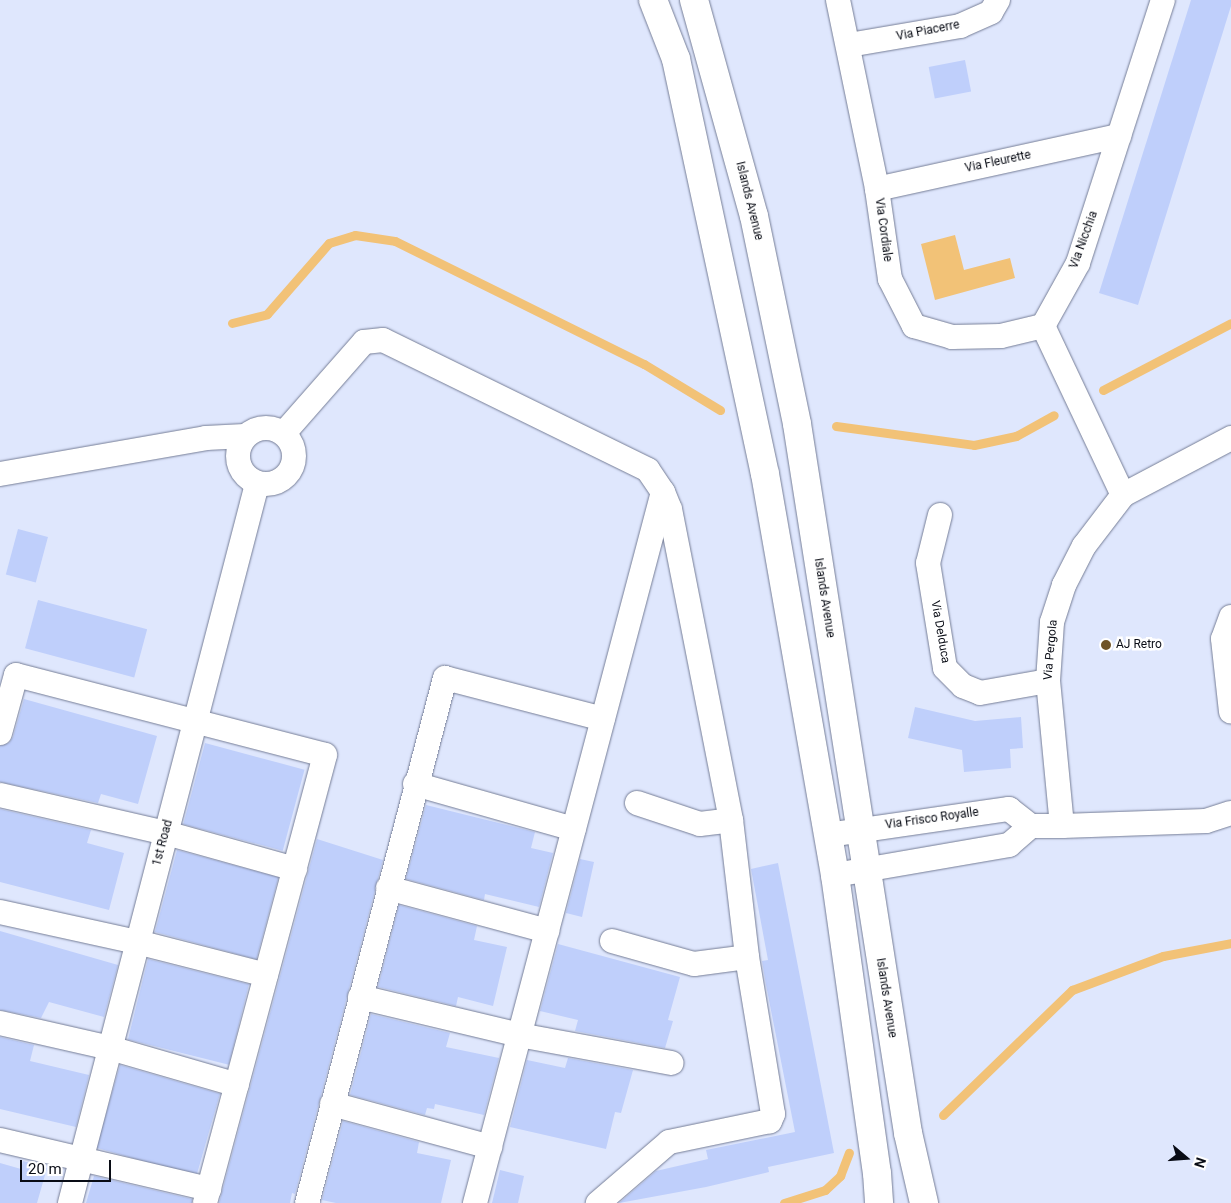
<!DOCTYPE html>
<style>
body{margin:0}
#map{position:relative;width:1231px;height:1203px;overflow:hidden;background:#dfe7fd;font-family:Roboto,sans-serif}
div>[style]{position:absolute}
.water>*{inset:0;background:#f2c277}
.stream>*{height:9px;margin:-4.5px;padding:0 4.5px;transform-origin:4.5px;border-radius:4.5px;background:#f2c277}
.building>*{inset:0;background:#bfcffb;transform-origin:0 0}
.roads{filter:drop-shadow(0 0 1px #757d96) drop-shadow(0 0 1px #757d96)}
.street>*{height:24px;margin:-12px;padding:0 12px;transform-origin:12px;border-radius:12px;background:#fff}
.street>.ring{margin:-12px;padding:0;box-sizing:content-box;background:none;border:24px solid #fff;border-radius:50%}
.secondary>*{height:28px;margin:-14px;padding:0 14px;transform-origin:14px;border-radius:14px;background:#fff}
.dots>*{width:14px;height:14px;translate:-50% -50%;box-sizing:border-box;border:2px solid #fff;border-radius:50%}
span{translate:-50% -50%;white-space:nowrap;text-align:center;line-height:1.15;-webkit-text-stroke:5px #fff;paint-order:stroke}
.street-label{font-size:12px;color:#090c15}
.poi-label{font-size:12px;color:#090c15}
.left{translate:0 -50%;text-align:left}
.north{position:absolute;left:1161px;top:1133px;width:50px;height:50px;-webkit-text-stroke:4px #fff;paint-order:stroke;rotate:108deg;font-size:14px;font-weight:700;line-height:20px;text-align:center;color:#090c15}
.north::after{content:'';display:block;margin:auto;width:18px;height:22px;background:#090c15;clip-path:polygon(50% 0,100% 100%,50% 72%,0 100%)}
.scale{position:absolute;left:20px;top:1160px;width:91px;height:22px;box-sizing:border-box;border:2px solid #090c15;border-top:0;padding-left:6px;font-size:15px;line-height:18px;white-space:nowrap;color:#090c15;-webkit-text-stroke:4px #fff;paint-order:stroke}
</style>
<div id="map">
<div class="water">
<div style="clip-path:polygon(955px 235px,964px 270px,1010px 258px,1015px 278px,935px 300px,921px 244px)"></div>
</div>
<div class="stream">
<div style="left:232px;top:323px;width:36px;rotate:-14deg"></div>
<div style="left:267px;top:314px;width:94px;rotate:-48.9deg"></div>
<div style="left:329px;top:243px;width:27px;rotate:-17deg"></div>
<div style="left:355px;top:235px;width:40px;rotate:8.5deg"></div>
<div style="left:395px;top:241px;width:278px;rotate:26.3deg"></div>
<div style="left:644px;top:364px;width:89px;rotate:31.2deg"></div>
<div style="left:1103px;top:390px;width:144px;rotate:-27.6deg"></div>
<div style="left:836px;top:426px;width:139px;rotate:7.8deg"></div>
<div style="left:974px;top:445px;width:43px;rotate:-12.1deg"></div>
<div style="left:1016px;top:436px;width:43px;rotate:-28.9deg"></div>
<div style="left:943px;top:1115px;width:180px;rotate:-44.1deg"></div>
<div style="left:1072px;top:990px;width:97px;rotate:-20.5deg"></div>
<div style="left:1163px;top:956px;width:69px;rotate:-10.8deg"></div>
<div style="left:784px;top:1203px;width:43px;rotate:-17.6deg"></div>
<div style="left:825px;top:1190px;width:21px;rotate:-43deg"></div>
<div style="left:840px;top:1176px;width:25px;rotate:-69deg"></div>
</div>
<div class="building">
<div style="clip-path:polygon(1191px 0,1231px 0,1231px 6px,1138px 305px,1099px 293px)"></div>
<div style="left:965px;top:60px;width:32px;height:37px;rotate:79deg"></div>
<div style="left:18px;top:529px;width:31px;height:47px;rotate:15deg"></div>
<div style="left:38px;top:600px;width:113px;height:50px;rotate:15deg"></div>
<div style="clip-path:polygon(24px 699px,157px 736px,138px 804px,101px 794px,98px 803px,0 782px,0 746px,9px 743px,13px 737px)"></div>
<div style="clip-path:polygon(915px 707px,975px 721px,1021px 717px,1023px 748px,1010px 749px,1011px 768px,964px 772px,962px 750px,908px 738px)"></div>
<div style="left:205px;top:743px;width:103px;height:84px;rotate:15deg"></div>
<div style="clip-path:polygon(426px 805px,535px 832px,531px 848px,553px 853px,539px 907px,485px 894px,484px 900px,406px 879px)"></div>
<div style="clip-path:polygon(0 809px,91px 830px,87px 843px,124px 853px,109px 910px,0 882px)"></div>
<div style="clip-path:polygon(317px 839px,383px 860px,295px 1194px,292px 1193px,290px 1203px,219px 1203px)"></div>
<div style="left:177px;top:850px;width:105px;height:85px;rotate:15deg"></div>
<div style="clip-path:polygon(580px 859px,594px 862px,582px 917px,566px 913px)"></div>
<div style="clip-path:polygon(778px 863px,834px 1153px,768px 1167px,769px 1172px,706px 1187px,619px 1203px,656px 1171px,708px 1159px,706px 1150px,795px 1132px,766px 985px,762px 961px,768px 960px,751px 869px)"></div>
<div style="clip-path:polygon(399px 905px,477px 926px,474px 940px,507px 947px,493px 1006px,458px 997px,456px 1006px,378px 987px)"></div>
<div style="clip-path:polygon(0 931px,118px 965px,104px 1017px,49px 1002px,41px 1018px,0 1010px)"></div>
<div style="clip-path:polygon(558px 944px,680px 977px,668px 1020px,673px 1021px,665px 1048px,575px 1031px,578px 1020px,540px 1011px)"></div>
<div style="left:148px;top:959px;width:104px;height:83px;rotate:14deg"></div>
<div style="clip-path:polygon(371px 1014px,450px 1033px,446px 1047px,499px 1058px,484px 1115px,435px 1104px,434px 1109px,427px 1108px,425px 1115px,350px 1095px)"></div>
<div style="clip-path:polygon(0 1037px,34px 1045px,30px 1061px,89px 1075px,76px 1127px,0 1109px)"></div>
<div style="clip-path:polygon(568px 1058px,633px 1070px,621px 1113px,615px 1112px,606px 1149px,510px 1127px,527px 1060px,565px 1068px)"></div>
<div style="left:120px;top:1065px;width:104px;height:86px;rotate:16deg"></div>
<div style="clip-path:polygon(343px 1121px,419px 1142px,417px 1153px,451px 1160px,441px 1203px,336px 1203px,322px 1200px)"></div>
<div style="clip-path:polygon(23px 1161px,47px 1168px,37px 1203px,0 1203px,0 1163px,21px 1169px)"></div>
<div style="clip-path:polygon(500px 1170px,524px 1176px,518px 1203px,492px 1203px)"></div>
<div style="clip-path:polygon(94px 1176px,192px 1199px,192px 1203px,86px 1203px)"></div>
</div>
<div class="roads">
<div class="street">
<div style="left:838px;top:0;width:193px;rotate:78.3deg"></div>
<div style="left:877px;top:189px;width:91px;rotate:81.8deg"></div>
<div style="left:890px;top:279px;width:53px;rotate:62.9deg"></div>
<div style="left:914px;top:326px;width:40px;rotate:16deg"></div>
<div style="left:952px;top:337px;width:49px;rotate:-1.2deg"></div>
<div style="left:1001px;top:336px;width:43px;rotate:-13.4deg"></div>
<div style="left:849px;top:45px;width:113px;rotate:-9.7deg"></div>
<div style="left:960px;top:26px;width:34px;rotate:-24deg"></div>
<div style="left:991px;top:12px;width:14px;rotate:-60deg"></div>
<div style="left:877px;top:189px;width:248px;rotate:-12.4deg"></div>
<div style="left:1043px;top:326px;width:72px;rotate:-60.9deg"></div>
<div style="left:1078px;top:263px;width:276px;rotate:-72.1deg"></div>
<div style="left:1043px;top:326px;width:187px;rotate:64.7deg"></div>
<div class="ring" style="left:238px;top:428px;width:32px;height:32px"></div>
<div style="left:284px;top:433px;width:121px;rotate:-48.7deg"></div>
<div style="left:364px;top:342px;width:19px;rotate:-6deg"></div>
<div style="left:383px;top:340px;width:295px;rotate:26.1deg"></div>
<div style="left:648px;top:470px;width:27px;rotate:56deg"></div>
<div style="left:663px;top:492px;width:18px;rotate:68deg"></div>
<div style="left:670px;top:509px;width:317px;rotate:78.9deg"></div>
<div style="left:731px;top:820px;width:138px;rotate:83.3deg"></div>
<div style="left:747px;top:957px;width:159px;rotate:80.6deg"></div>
<div style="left:773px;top:1114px;width:8px;rotate:113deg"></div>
<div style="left:770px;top:1121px;width:103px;rotate:168.3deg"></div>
<div style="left:669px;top:1142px;width:94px;rotate:139.3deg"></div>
<div style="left:0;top:474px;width:209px;rotate:-9.9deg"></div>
<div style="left:206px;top:438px;width:39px;rotate:-3deg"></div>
<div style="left:940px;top:515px;width:49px;rotate:104deg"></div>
<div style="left:928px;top:563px;width:106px;rotate:80.8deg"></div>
<div style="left:945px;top:668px;width:25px;rotate:45deg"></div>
<div style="left:963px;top:686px;width:18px;rotate:22deg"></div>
<div style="left:980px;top:693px;width:69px;rotate:-10deg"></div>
<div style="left:1231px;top:617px;width:23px;rotate:110deg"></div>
<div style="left:1223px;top:639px;width:73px;rotate:83.7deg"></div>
<div style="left:0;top:733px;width:60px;rotate:-74.6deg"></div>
<div style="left:16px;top:675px;width:319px;rotate:14.5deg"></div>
<div style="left:325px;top:755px;width:464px;rotate:105deg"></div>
<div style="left:415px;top:784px;width:165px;rotate:15.8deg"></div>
<div style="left:0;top:795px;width:170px;rotate:12.9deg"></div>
<div style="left:166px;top:833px;width:134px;rotate:15.6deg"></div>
<div style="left:637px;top:803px;width:66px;rotate:18.4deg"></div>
<div style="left:700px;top:824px;width:31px;rotate:-7deg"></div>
<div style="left:1062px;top:826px;width:146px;rotate:-95.5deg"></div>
<div style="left:1048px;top:681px;width:59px;rotate:-86.1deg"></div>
<div style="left:1052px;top:622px;width:39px;rotate:-72deg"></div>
<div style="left:1064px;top:585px;width:44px;rotate:-62.9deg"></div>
<div style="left:1084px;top:546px;width:64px;rotate:-52.6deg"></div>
<div style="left:1123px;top:495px;width:122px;rotate:-27.8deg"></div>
<div style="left:828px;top:835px;width:183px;rotate:-8.2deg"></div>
<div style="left:1009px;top:809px;width:28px;rotate:38deg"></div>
<div style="left:1031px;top:826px;width:31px"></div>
<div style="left:1062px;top:826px;width:144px;rotate:-2deg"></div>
<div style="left:1206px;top:821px;width:26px;rotate:-18deg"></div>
<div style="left:835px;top:875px;width:177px;rotate:-9.8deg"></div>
<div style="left:1009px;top:845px;width:29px;rotate:-41deg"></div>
<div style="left:388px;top:888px;width:165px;rotate:15.1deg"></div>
<div style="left:0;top:912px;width:140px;rotate:12.4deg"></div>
<div style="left:137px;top:942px;width:133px;rotate:14.3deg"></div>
<div style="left:612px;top:941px;width:85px;rotate:15.7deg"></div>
<div style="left:694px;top:964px;width:53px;rotate:-7.5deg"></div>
<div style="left:360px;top:997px;width:163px;rotate:13.4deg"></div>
<div style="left:519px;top:1035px;width:155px;rotate:10.4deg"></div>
<div style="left:0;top:1023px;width:113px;rotate:12.8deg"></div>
<div style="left:110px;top:1048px;width:132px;rotate:16.2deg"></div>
<div style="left:332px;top:1104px;width:164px;rotate:15.2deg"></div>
<div style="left:0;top:1140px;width:215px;rotate:13.2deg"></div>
<div style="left:70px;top:1203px;width:743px;rotate:-75.42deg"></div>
<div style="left:307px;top:1203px;width:543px;rotate:-75.27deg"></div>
<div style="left:445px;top:678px;width:163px;rotate:14.5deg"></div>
<div style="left:475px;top:1203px;width:735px;rotate:-75.19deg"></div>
</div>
<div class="secondary">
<div style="left:653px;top:0;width:63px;rotate:68.7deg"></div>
<div style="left:676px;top:59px;width:424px;rotate:77.9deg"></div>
<div style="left:765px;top:474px;width:407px;rotate:80.1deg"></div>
<div style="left:835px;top:875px;width:301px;rotate:82deg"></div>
<div style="left:877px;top:1173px;width:30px;rotate:86deg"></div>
<div style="left:694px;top:0;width:224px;rotate:74.5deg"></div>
<div style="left:754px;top:216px;width:212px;rotate:78.3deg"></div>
<div style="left:797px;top:424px;width:718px;rotate:81.1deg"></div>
<div style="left:908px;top:1133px;width:72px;rotate:77.1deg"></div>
</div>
</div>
<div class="dots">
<div style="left:1106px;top:645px;background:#6f5326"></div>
</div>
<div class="street-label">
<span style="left:928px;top:31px;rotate:-11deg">Via Piacerre</span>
<span style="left:998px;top:162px;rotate:-12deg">Via Fleurette</span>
<span style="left:749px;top:201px;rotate:76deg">Islands Avenue</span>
<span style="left:883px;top:230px;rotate:82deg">Via Cordiale</span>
<span style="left:1084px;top:240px;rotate:-70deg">Via Nicchia</span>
<span style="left:824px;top:598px;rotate:81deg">Islands Avenue</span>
<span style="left:940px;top:632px;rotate:80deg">Via Delduca</span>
<span style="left:1051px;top:650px;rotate:-85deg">Via Pergola</span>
<span style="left:932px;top:819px;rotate:-8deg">Via Frisco Royalle</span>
<span style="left:163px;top:843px;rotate:-75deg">1st Road</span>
<span style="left:886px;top:998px;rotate:81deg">Islands Avenue</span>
</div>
<div class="poi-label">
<span class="left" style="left:1116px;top:645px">AJ Retro</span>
</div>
<div class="north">N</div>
<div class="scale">20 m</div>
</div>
